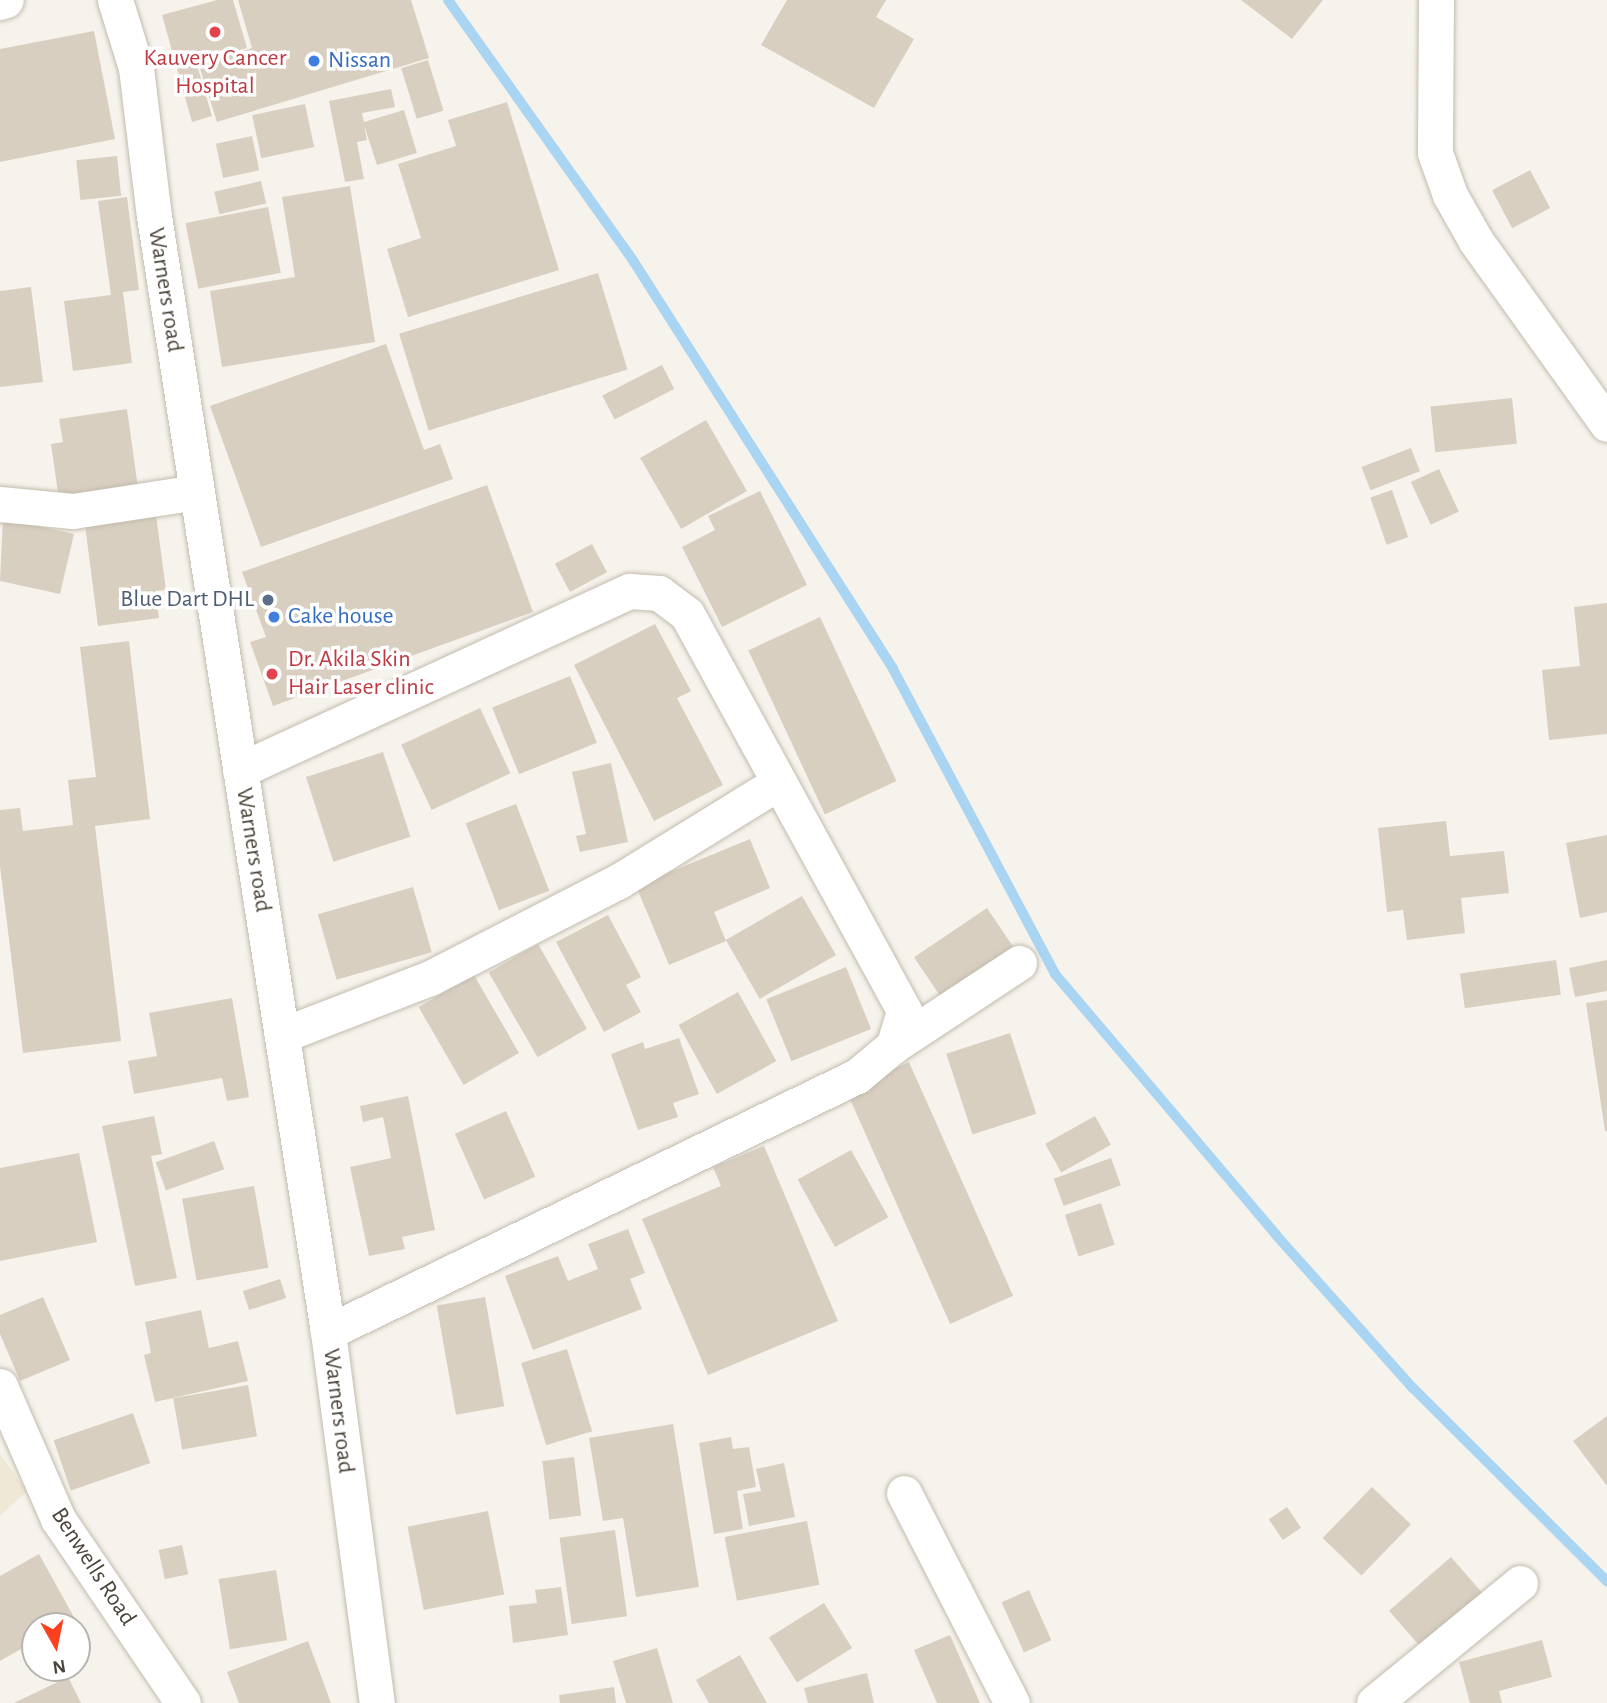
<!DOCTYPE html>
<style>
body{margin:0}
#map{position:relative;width:1607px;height:1703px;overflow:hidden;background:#f6f3ec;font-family:"Alegreya Sans",sans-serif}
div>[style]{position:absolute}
.education>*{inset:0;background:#efe8d6}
.stream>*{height:10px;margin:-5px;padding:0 5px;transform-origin:5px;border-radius:5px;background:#a9d4f2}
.building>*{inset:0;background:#d8cfc1;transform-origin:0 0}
.roads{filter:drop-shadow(0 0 2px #c2bbae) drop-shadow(0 0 2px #c2bbae)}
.street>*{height:35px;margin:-17.5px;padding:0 17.5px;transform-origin:17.5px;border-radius:17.5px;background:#fff}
.dots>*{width:19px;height:19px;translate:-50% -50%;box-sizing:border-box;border:4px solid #fff;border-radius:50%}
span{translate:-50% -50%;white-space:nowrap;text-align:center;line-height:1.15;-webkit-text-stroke:7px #fff;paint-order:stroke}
.health-label{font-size:24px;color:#be3a42}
.left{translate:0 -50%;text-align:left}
.shop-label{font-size:24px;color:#366cbe}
.street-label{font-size:24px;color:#4b4439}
.service-label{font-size:24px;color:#4e5e75}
.right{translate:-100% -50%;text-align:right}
.north{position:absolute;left:21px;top:1612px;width:70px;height:70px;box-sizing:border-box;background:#fff;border:2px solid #b7b4b0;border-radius:50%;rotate:171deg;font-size:19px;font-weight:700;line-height:28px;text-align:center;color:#4b4439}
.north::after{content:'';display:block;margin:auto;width:24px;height:32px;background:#fc3f1d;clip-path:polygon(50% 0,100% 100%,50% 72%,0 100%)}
</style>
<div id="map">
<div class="education">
<div style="clip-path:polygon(0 1454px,27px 1491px,0 1516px)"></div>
</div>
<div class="stream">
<div style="left:448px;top:0;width:321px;rotate:54.6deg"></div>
<div style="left:634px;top:262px;width:482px;rotate:57.5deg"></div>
<div style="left:893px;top:669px;width:345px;rotate:62deg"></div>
<div style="left:1055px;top:974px;width:342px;rotate:49.7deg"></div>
<div style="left:1276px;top:1235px;width:205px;rotate:48.2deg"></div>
<div style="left:1413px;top:1388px;width:274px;rotate:44.9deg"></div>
</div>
<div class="building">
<div style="clip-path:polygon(217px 0,233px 0,247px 48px,196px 62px,212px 116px,192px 122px,162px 15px)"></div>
<div style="clip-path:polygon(238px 0,411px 0,429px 58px,217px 122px,199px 65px,252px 48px)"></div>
<div style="clip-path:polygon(787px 0,886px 0,876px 17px,914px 39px,874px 108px,761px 45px)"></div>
<div style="clip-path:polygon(1241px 0,1323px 0,1292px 39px)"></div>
<div style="clip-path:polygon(94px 31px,115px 139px,0 162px,0 49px)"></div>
<div style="left:428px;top:60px;width:53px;height:28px;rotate:73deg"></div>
<div style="clip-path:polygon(391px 89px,395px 107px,362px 113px,364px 122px,404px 110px,417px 153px,377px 165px,364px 125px,367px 140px,357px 142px,364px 179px,345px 182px,329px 101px)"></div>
<div style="clip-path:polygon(507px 102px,559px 270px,408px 317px,387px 249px,421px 238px,398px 164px,456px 146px,448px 120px)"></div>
<div style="left:305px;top:104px;width:44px;height:54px;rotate:78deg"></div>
<div style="left:252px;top:136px;width:35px;height:37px;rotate:78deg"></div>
<div style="left:117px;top:156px;width:40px;height:41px;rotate:84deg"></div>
<div style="left:1530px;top:170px;width:43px;height:43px;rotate:62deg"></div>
<div style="left:261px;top:181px;width:23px;height:48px;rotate:77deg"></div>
<div style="clip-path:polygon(350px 186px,375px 342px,222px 367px,210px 291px,295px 277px,282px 197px)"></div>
<div style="clip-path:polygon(127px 197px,139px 290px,123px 292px,132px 363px,73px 371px,64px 301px,111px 295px,98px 201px)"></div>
<div style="left:268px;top:207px;width:67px;height:84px;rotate:79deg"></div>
<div style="left:598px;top:273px;width:101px;height:208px;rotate:73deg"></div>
<div style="clip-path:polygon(31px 287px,43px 382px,0 387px,0 291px)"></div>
<div style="clip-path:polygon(386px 344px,424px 450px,440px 444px,453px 479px,261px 547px,210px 406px)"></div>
<div style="left:662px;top:365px;width:27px;height:67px;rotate:63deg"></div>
<div style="left:1512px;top:398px;width:46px;height:82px;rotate:84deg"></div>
<div style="clip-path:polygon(127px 409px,138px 488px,59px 500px,51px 444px,63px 442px,59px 419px)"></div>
<div style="left:706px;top:420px;width:82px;height:76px;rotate:60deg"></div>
<div style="left:1411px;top:448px;width:25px;height:53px;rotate:69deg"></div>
<div style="left:1439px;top:469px;width:47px;height:31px;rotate:65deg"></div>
<div style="clip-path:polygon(487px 485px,533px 612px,273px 706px,250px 642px,266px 637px,242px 572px)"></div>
<div style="left:1392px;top:490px;width:50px;height:23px;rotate:71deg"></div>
<div style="clip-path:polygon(760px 491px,807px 585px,722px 627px,682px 547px,715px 530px,708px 516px)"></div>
<div style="clip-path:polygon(156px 515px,166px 590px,155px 591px,159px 618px,98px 626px,85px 525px)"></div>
<div style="clip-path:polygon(3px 518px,74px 534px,60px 594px,0 581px)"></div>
<div style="left:592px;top:544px;width:32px;height:42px;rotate:62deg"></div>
<div style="clip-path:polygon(1607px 603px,1607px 734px,1549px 740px,1542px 670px,1580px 666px,1574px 607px)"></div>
<div style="left:820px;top:617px;width:181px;height:79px;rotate:65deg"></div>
<div style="clip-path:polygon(655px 624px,691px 691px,677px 698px,723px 785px,654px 821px,574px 665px)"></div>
<div style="clip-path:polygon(129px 641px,150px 819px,95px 826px,121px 1041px,23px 1053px,0 866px,0 810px,20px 808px,23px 831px,73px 825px,68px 780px,96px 777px,80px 647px)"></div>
<div style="left:570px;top:676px;width:72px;height:84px;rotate:68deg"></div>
<div style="left:480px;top:708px;width:72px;height:87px;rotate:65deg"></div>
<div style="left:383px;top:752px;width:89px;height:81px;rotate:72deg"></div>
<div style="clip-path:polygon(611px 763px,628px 842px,580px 852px,576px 836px,586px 834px,572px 772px)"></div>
<div style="left:516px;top:804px;width:93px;height:54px;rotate:69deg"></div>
<div style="clip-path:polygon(1446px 821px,1450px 856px,1504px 851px,1509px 893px,1461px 898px,1465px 933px,1407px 940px,1403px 910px,1387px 912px,1378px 828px)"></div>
<div style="clip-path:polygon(1607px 835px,1607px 912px,1580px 918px,1566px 843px)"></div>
<div style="clip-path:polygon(750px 839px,770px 888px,714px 912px,726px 941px,669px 965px,636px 886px)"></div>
<div style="left:413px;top:887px;width:68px;height:99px;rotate:74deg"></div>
<div style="left:802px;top:896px;width:68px;height:88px;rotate:60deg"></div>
<div style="left:987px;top:908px;width:47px;height:88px;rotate:56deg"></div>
<div style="clip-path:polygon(608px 915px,641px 977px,626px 985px,641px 1012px,604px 1032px,556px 942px)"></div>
<div style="left:538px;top:944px;width:98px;height:57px;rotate:60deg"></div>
<div style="left:1556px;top:960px;width:35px;height:97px;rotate:82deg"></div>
<div style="clip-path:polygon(1607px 960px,1607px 991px,1575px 997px,1569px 968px)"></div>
<div style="left:846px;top:967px;width:67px;height:86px;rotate:68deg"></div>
<div style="left:474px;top:975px;width:90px;height:64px;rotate:60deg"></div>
<div style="left:738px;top:992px;width:79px;height:68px;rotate:61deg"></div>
<div style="clip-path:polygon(232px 998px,249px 1097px,227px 1101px,222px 1078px,134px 1094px,128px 1061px,157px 1056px,149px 1013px)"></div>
<div style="clip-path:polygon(1607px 1000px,1607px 1131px,1605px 1131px,1586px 1003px)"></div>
<div style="left:1010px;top:1033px;width:85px;height:67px;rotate:72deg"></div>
<div style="clip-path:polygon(679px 1038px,699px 1094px,673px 1103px,678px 1117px,638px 1130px,611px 1054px,643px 1042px,645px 1049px)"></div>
<div style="left:909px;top:1062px;width:256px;height:69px;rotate:66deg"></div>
<div style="clip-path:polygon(408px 1096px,435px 1230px,402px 1237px,405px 1249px,369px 1256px,350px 1167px,391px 1158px,383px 1117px,363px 1122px,360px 1106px)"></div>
<div style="left:506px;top:1111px;width:72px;height:56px;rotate:66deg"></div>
<div style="clip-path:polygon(154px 1116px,162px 1154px,151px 1156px,177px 1278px,135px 1286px,102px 1126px)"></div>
<div style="left:1095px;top:1116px;width:33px;height:57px;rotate:61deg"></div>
<div style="left:214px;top:1141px;width:30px;height:62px;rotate:70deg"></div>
<div style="clip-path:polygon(764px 1146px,838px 1321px,708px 1375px,642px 1219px,721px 1186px,713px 1167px)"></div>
<div style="left:851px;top:1150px;width:77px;height:61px;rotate:61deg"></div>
<div style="clip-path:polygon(79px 1153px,97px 1242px,0 1261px,0 1168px)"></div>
<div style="left:1111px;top:1158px;width:29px;height:61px;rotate:70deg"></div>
<div style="left:254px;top:1186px;width:83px;height:73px;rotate:80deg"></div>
<div style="left:1101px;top:1203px;width:44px;height:38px;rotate:72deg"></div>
<div style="clip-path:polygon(628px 1229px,645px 1273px,630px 1279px,642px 1309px,533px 1350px,505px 1276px,558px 1256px,568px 1281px,598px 1269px,588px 1244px)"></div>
<div style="left:280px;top:1279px;width:20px;height:39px;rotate:72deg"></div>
<div style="clip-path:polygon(43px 1297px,70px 1360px,20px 1381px,0 1334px,0 1315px)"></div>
<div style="left:485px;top:1297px;width:111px;height:49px;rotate:80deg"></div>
<div style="clip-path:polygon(201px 1310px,209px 1348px,238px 1341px,248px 1381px,155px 1402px,144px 1355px,151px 1353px,145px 1322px)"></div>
<div style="left:567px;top:1349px;width:86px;height:48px;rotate:73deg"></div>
<div style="left:248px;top:1385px;width:52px;height:76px;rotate:80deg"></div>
<div style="left:133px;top:1413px;width:53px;height:84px;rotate:71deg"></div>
<div style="clip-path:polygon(1607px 1416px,1607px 1486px,1573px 1441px)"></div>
<div style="clip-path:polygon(673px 1424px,699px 1587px,636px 1597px,623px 1518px,603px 1521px,589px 1438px)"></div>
<div style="clip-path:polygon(731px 1437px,733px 1449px,749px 1447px,756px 1487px,737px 1491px,743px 1529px,714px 1534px,699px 1443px)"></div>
<div style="left:574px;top:1457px;width:59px;height:32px;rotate:83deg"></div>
<div style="clip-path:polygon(784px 1463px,795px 1517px,749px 1526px,743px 1494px,761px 1491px,756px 1469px)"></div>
<div style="left:1372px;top:1487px;width:54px;height:71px;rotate:44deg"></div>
<div style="left:1287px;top:1507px;width:25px;height:22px;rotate:56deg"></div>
<div style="left:488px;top:1511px;width:85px;height:82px;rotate:79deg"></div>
<div style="left:807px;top:1521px;width:65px;height:84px;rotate:79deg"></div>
<div style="left:615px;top:1530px;width:87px;height:56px;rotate:82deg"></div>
<div style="left:182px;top:1545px;width:30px;height:24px;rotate:78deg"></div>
<div style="clip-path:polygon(39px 1554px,75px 1619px,62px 1626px,35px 1626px,35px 1641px,0 1661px,0 1576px)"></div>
<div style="left:1451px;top:1557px;width:50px;height:82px;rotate:49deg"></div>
<div style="left:276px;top:1570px;width:71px;height:58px;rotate:81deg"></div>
<div style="clip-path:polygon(561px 1587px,568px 1635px,513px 1643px,509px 1606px,537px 1603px,535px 1590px)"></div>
<div style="left:1029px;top:1590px;width:55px;height:30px;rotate:66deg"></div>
<div style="left:824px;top:1603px;width:53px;height:65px;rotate:58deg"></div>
<div style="clip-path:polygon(950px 1635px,980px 1703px,937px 1703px,914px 1650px)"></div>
<div style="clip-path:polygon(1542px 1640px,1552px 1677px,1499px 1691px,1502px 1703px,1470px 1703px,1459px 1662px)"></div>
<div style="clip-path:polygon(308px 1641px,331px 1703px,239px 1703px,227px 1672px)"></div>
<div style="clip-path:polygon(657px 1648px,673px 1703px,626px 1703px,613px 1661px)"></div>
<div style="clip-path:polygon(740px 1655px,767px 1703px,709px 1703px,696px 1680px)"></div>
<div style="clip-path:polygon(867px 1673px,874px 1703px,808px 1703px,804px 1688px)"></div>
<div style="clip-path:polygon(68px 1677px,81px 1703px,14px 1703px)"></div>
<div style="clip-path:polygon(614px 1687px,616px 1703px,560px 1703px,559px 1695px)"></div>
</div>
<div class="roads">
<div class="street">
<div style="left:115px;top:0;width:71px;rotate:72.8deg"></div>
<div style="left:136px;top:68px;width:149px;rotate:83.1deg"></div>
<div style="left:154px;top:216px;width:1129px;rotate:81.14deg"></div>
<div style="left:328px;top:1332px;width:374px;rotate:82.5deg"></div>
<div style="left:1436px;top:0;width:153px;rotate:90.4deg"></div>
<div style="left:1435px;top:153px;width:45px;rotate:70.3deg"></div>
<div style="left:1450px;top:195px;width:53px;rotate:60.5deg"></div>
<div style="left:1476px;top:241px;width:225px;rotate:54.4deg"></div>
<div style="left:0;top:2px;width:6px;rotate:-18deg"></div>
<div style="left:0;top:504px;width:73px;rotate:5.5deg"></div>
<div style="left:73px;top:511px;width:125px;rotate:-8.7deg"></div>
<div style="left:240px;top:770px;width:429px;rotate:-24.7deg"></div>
<div style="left:630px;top:591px;width:29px;rotate:4deg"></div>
<div style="left:659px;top:593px;width:35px;rotate:37deg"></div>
<div style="left:687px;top:614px;width:452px;rotate:61.3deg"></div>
<div style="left:904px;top:1011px;width:37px;rotate:107deg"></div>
<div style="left:893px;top:1046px;width:47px;rotate:140.2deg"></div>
<div style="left:857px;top:1076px;width:588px;rotate:154.18deg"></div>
<div style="left:282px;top:1035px;width:159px;rotate:-21.1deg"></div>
<div style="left:430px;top:978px;width:212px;rotate:-27.2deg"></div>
<div style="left:619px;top:881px;width:188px;rotate:-31.7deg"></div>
<div style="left:893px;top:1046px;width:151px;rotate:-33.4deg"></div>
<div style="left:0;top:1386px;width:145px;rotate:66.4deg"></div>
<div style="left:58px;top:1519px;width:222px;rotate:55.8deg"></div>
<div style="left:904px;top:1493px;width:236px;rotate:62.8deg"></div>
<div style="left:1374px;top:1703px;width:189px;rotate:-39.4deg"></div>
</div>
</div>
<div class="dots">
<div style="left:215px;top:32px;background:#e0444e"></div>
<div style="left:314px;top:61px;background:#3f7fe0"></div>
<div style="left:268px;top:600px;background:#5c6f8a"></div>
<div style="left:274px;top:617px;background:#3f7fe0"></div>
<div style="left:272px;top:674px;background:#e0444e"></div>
</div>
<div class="health-label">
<span style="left:215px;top:73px">Kauvery Cancer<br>Hospital</span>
<span class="left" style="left:288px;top:674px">Dr. Akila Skin<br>Hair Laser clinic</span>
</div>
<div class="shop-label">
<span class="left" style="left:328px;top:61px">Nissan</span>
<span class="left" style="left:288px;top:617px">Cake house</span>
</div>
<div class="street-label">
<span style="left:165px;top:290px;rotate:81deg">Warners road</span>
<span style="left:253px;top:850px;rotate:81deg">Warners road</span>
<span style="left:338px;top:1411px;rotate:83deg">Warners road</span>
<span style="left:93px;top:1567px;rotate:57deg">Benwells Road</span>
</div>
<div class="service-label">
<span class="right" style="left:254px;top:600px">Blue Dart DHL</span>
</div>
<div class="north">N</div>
</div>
